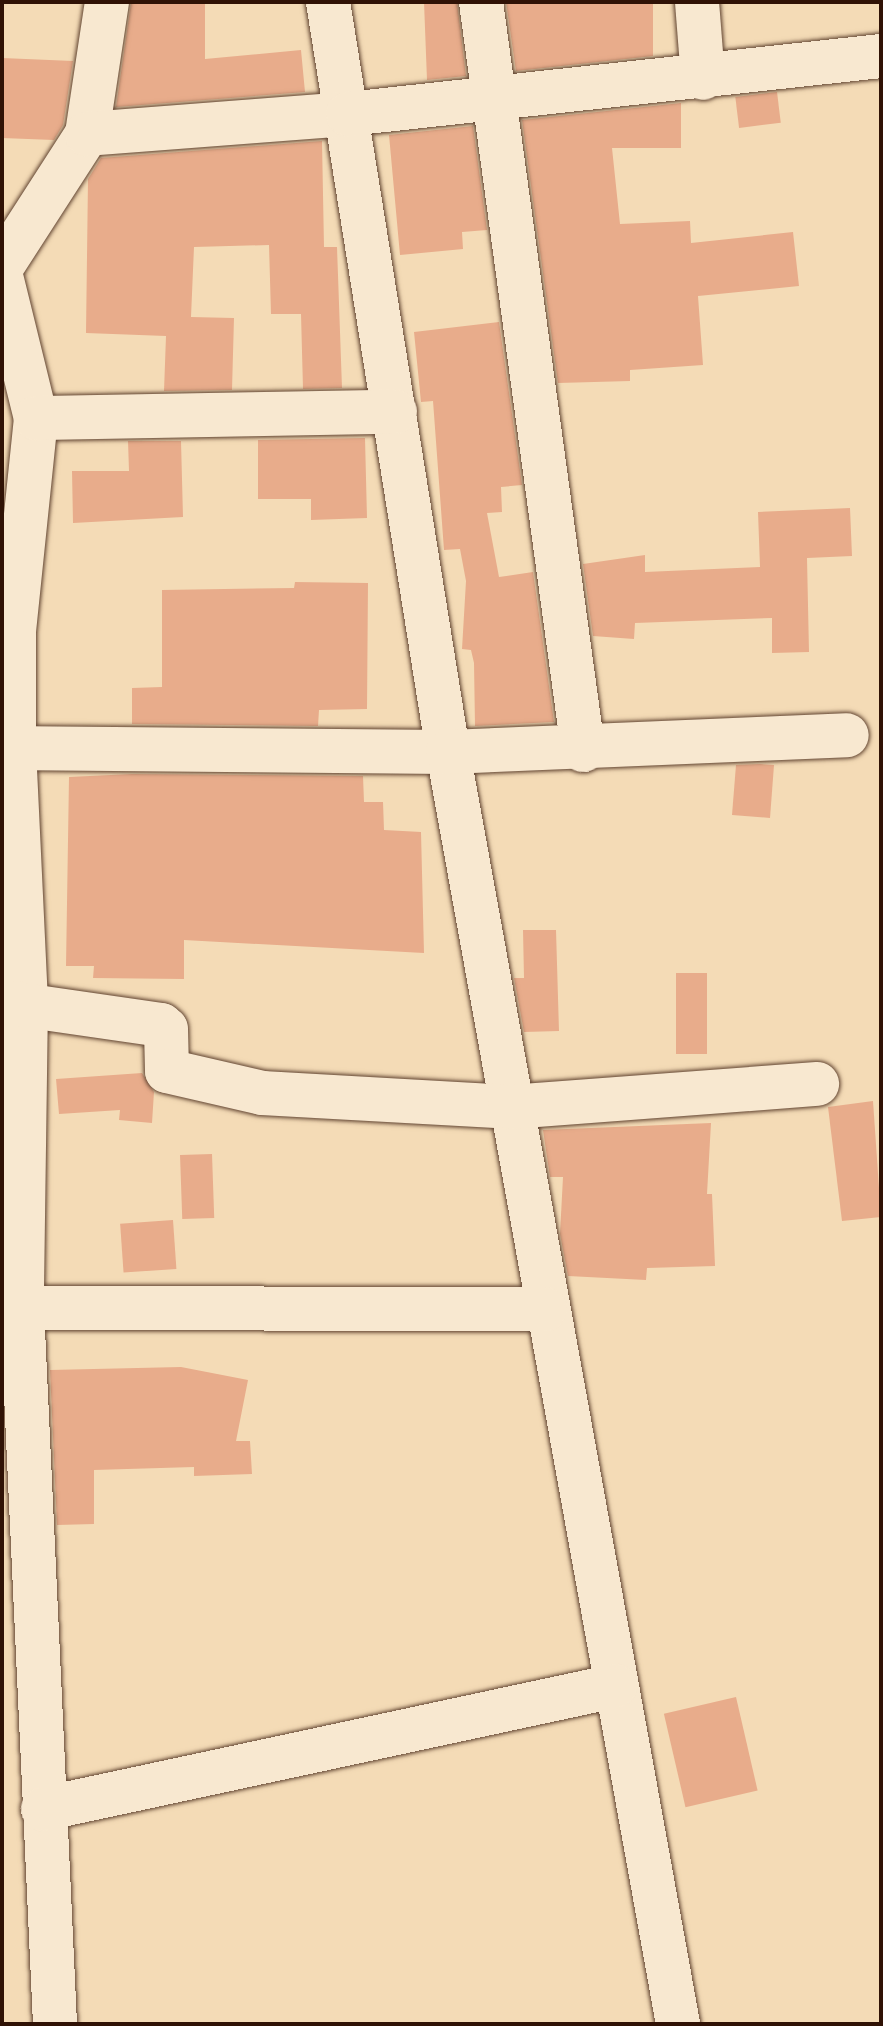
<!DOCTYPE html>
<style>
body{margin:0}
#map{position:relative;width:883px;height:2026px;overflow:hidden;background:#f4dbb6;font-family:"EB Garamond",serif}
div>[style]{position:absolute}
.building>*{inset:0;background:#e8ac8b;transform-origin:0 0}
.roads{filter:drop-shadow(0 0 2px #614431) drop-shadow(0 0 2px #614431)}
.minor>*{height:44px;margin:-22px;padding:0 22px;transform-origin:22px;border-radius:22px;background:#f8e8d0}
span{translate:-50% -50%;white-space:nowrap;text-align:center;line-height:1.15;-webkit-text-stroke:7px #f8e8d0;paint-order:stroke}
.frame{position:absolute;inset:0;border:4px solid #301205;pointer-events:none}
</style>
<div id="map">
<div class="building">
<div style="clip-path:polygon(424px 2px,457px 2px,466px 76px,427px 80px)"></div>
<div style="clip-path:polygon(506px 2px,653px 2px,653px 56px,516px 71px)"></div>
<div style="clip-path:polygon(131px 3px,205px 3px,205px 59px,301px 50px,305px 92px,116px 107px)"></div>
<div style="clip-path:polygon(2px 58px,73px 61px,63px 125px,54px 140px,2px 138px)"></div>
<div style="left:777px;top:92px;width:31px;height:42px;rotate:83deg"></div>
<div style="clip-path:polygon(681px 103px,681px 148px,612px 148px,620px 224px,690px 221px,691px 243px,793px 232px,799px 286px,698px 296px,703px 365px,630px 370px,630px 381px,558px 383px,522px 120px)"></div>
<div style="clip-path:polygon(473px 126px,487px 230px,462px 232px,463px 249px,400px 255px,389px 135px)"></div>
<div style="clip-path:polygon(322px 141px,324px 247px,337px 247px,342px 388px,303px 389px,301px 314px,271px 314px,269px 245px,194px 247px,191px 317px,234px 318px,232px 390px,164px 391px,166px 336px,86px 333px,88px 179px,101px 158px)"></div>
<div style="clip-path:polygon(499px 322px,522px 485px,501px 487px,502px 512px,487px 513px,499px 577px,533px 572px,554px 722px,475px 726px,474px 663px,471px 650px,462px 649px,466px 581px,460px 549px,444px 550px,433px 401px,421px 402px,414px 332px)"></div>
<div style="clip-path:polygon(365px 438px,367px 518px,311px 520px,311px 499px,258px 499px,258px 440px)"></div>
<div style="clip-path:polygon(128px 441px,181px 441px,183px 517px,73px 523px,72px 471px,129px 471px)"></div>
<div style="clip-path:polygon(850px 508px,852px 556px,807px 558px,809px 652px,772px 653px,772px 618px,635px 623px,634px 639px,593px 636px,583px 564px,645px 555px,645px 572px,760px 567px,758px 512px)"></div>
<div style="clip-path:polygon(295px 582px,368px 583px,367px 709px,319px 710px,318px 726px,132px 724px,132px 688px,162px 687px,162px 590px,294px 588px)"></div>
<div style="clip-path:polygon(760px 764px,774px 765px,770px 818px,732px 815px,736px 765px)"></div>
<div style="clip-path:polygon(132px 774px,363px 776px,364px 802px,383px 802px,384px 830px,421px 832px,424px 953px,184px 940px,184px 979px,93px 978px,94px 966px,66px 966px,69px 777px)"></div>
<div style="clip-path:polygon(523px 930px,556px 930px,559px 1031px,524px 1032px,514px 978px,524px 978px)"></div>
<div style="left:676px;top:973px;width:31px;height:81px"></div>
<div style="clip-path:polygon(142px 1073px,154px 1092px,152px 1123px,119px 1120px,120px 1110px,59px 1114px,56px 1079px)"></div>
<div style="clip-path:polygon(873px 1101px,881px 1217px,842px 1221px,828px 1107px)"></div>
<div style="clip-path:polygon(711px 1123px,707px 1194px,712px 1194px,715px 1266px,647px 1268px,646px 1280px,568px 1276px,560px 1234px,563px 1177px,550px 1177px,543px 1130px)"></div>
<div style="left:212px;top:1154px;width:64px;height:32px;rotate:88deg"></div>
<div style="left:173px;top:1220px;width:49px;height:53px;rotate:86deg"></div>
<div style="clip-path:polygon(181px 1367px,248px 1380px,236px 1441px,250px 1441px,252px 1474px,194px 1476px,194px 1467px,94px 1470px,94px 1524px,57px 1525px,50px 1370px)"></div>
<div style="left:736px;top:1697px;width:96px;height:74px;rotate:77deg"></div>
</div>
<div class="roads">
<div class="minor">
<div style="left:328px;top:2px;width:760px;rotate:80.91deg"></div>
<div style="left:448px;top:752px;width:1293px;rotate:79.75deg"></div>
<div style="left:481px;top:2px;width:755px;rotate:82.23deg"></div>
<div style="left:697px;top:2px;width:76px;rotate:85.5deg"></div>
<div style="left:87px;top:134px;width:134px;rotate:-81.4deg"></div>
<div style="left:2px;top:266px;width:157px;rotate:-57.2deg"></div>
<div style="left:87px;top:134px;width:262px;rotate:-4.4deg"></div>
<div style="left:348px;top:114px;width:536px;rotate:-6.21deg"></div>
<div style="left:2px;top:280px;width:142px;rotate:76.2deg"></div>
<div style="left:36px;top:418px;width:214px;rotate:95.9deg"></div>
<div style="left:14px;top:631px;width:117px;rotate:90deg"></div>
<div style="left:14px;top:748px;width:255px;rotate:87.3deg"></div>
<div style="left:26px;top:1003px;width:305px;rotate:90.8deg"></div>
<div style="left:22px;top:1308px;width:717px;rotate:87.36deg"></div>
<div style="left:36px;top:418px;width:359px;rotate:-1deg"></div>
<div style="left:2px;top:748px;width:446px;rotate:0.5deg"></div>
<div style="left:448px;top:752px;width:399px;rotate:-2.4deg"></div>
<div style="left:2px;top:1002px;width:161px;rotate:8.2deg"></div>
<div style="left:161px;top:1025px;width:6px;rotate:39deg"></div>
<div style="left:166px;top:1029px;width:42px;rotate:88.6deg"></div>
<div style="left:167px;top:1071px;width:98px;rotate:13deg"></div>
<div style="left:262px;top:1093px;width:248px;rotate:3.2deg"></div>
<div style="left:510px;top:1107px;width:308px;rotate:-4.3deg"></div>
<div style="left:2px;top:1308px;width:543px;rotate:0.11deg"></div>
<div style="left:43px;top:1809px;width:585px;rotate:-12.14deg"></div>
</div>
</div>
<div class="frame"></div>
</div>
